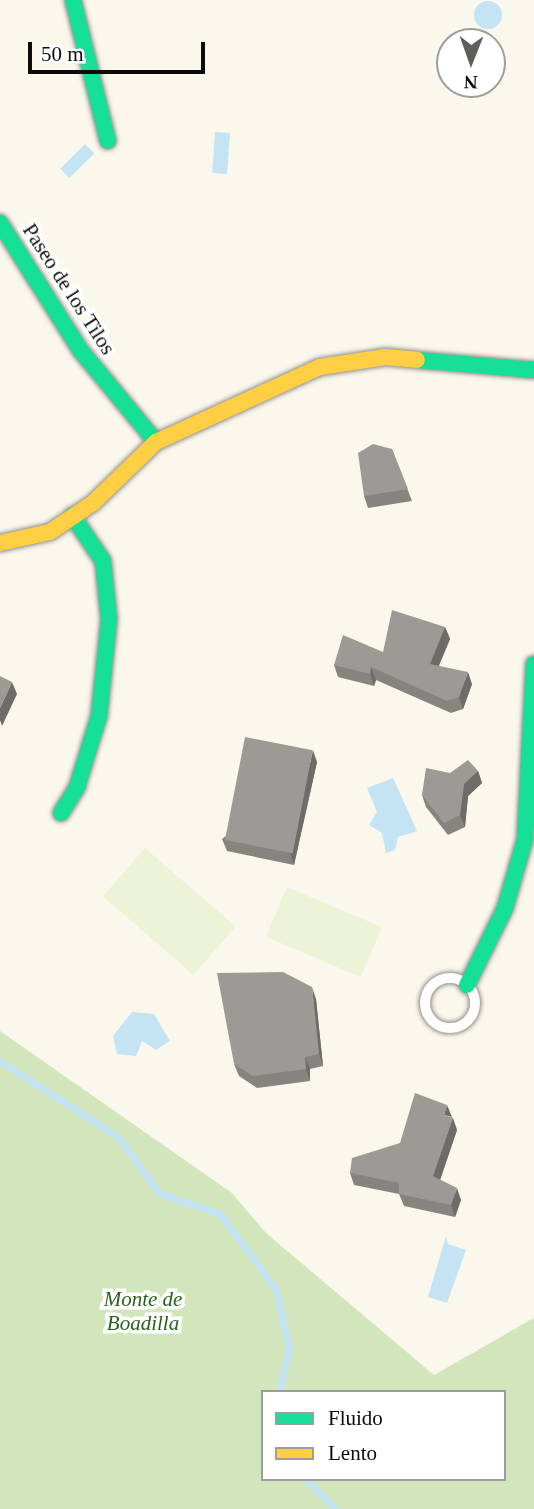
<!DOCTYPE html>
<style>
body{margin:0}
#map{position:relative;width:534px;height:1509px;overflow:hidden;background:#faf7ed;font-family:"Times New Roman",serif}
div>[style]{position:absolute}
.forest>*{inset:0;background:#d3e6bb}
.pitch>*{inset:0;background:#ecf3d7;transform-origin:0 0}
.water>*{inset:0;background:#c4e3f3;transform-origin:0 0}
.round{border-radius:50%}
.stream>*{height:7px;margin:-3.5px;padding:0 3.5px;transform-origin:3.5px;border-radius:3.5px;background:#c4e3f3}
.roads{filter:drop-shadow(0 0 2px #93918d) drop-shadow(0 0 2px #93918d)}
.lane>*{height:10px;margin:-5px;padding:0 5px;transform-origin:5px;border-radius:5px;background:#fefefc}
.lane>.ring{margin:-5px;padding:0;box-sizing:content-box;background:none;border:10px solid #fefefc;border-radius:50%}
.fast>*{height:16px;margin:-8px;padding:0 8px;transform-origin:8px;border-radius:8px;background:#16e098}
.slow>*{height:16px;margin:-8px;padding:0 8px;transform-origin:8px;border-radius:8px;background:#ffcf43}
.wall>*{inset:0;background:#86847f}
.shaded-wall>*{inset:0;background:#6d6c68}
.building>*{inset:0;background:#9c9a94;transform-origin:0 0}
span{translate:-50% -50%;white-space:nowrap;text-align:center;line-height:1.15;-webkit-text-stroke:7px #fff;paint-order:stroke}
.street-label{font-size:21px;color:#0b0b0b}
.park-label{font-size:21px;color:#2b611c;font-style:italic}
.legend{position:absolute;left:261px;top:1390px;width:245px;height:91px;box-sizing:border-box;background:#fff;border:2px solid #9d9d9d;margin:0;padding:9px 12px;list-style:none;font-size:21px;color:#0b0b0b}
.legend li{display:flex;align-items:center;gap:14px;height:35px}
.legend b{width:35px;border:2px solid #9d9d9d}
.north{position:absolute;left:436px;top:28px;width:70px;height:70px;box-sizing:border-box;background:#fff;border:2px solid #9d9d9d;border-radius:50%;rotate:181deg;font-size:19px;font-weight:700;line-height:28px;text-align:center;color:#0b0b0b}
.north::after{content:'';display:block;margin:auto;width:24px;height:32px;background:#5f5e5a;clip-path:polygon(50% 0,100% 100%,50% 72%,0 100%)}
.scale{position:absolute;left:28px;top:42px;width:177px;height:32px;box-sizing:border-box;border:4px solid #0b0b0b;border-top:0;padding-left:9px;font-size:21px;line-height:24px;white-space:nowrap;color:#0b0b0b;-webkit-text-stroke:5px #fff;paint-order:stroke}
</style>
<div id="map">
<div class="forest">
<div style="clip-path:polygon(evenodd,0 1031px,232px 1193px,266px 1233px,434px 1375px,534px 1318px,534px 1509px,0 1509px,0 1031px,263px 1392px,504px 1392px,504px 1479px,263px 1479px,263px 1392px)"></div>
</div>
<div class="pitch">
<div style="left:145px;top:848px;width:120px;height:64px;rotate:41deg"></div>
<div style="left:287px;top:887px;width:103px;height:54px;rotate:23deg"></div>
</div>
<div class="water">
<div class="round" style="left:474px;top:1px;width:28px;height:28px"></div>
<div style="left:215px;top:132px;width:15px;height:41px;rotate:4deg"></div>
<div style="left:85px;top:144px;width:13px;height:35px;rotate:45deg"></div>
<div style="clip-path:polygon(393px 778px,417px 831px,398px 837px,395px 850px,386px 853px,382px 833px,369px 825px,377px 812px,367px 788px)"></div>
<div style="clip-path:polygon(132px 1012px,154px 1014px,170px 1041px,156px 1050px,142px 1041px,136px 1056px,117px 1054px,113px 1036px)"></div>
<div style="clip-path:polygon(446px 1236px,448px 1244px,466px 1250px,447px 1303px,428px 1297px)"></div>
</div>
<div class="stream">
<div style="left:0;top:1061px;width:140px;rotate:32.8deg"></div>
<div style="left:118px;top:1137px;width:69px;rotate:53.8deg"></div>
<div style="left:159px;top:1193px;width:65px;rotate:19deg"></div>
<div style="left:220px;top:1214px;width:94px;rotate:53.3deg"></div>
<div style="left:276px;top:1289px;width:60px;rotate:77.6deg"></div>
<div style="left:289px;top:1348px;width:45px;rotate:102.8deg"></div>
<div style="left:305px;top:1479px;width:43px;rotate:44.1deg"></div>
</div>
<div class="roads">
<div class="lane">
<div class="ring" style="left:425px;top:978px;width:40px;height:40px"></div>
</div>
<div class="fast">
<div style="left:73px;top:0;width:145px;rotate:76.1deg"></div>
<div style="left:0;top:223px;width:151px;rotate:57.7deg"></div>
<div style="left:81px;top:351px;width:118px;rotate:50.5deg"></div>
<div style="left:417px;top:360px;width:117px;rotate:4.9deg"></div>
<div style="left:61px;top:813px;width:31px;rotate:-58deg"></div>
<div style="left:77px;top:787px;width:74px;rotate:-72.8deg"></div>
<div style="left:99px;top:716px;width:98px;rotate:-84.1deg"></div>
<div style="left:109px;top:619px;width:58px;rotate:-95.9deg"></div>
<div style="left:103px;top:561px;width:55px;rotate:-124deg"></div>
<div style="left:467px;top:985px;width:86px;rotate:-63.7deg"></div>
<div style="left:505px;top:908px;width:72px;rotate:-73.8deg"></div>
<div style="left:525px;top:839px;width:175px;rotate:-87.1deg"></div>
</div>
<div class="slow">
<div style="left:0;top:543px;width:51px;rotate:-12.4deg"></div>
<div style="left:50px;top:532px;width:52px;rotate:-34deg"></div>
<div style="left:93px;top:503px;width:88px;rotate:-44.1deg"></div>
<div style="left:156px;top:442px;width:180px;rotate:-24.6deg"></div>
<div style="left:320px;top:367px;width:66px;rotate:-8.7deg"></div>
<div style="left:385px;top:357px;width:32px;rotate:5deg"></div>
</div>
</div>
<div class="wall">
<div style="clip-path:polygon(392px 449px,412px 501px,368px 508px,364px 496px)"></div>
<div style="clip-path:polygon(445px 627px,450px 639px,439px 666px,472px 684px,463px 709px,451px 713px,376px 680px,374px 686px,338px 677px,334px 665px,383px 652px)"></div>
<div style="clip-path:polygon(317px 762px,294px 865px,227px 851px,222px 839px)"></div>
<div style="clip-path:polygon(478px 771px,482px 783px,468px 796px,465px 827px,448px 835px,426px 807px,422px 795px,450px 773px)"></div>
<div style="clip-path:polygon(316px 999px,323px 1066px,310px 1069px,310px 1081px,257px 1088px,239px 1076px,234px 1064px)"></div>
<div style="clip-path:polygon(452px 1117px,457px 1130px,440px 1180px,461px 1200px,455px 1217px,404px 1206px,399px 1194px,354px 1185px,350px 1173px,400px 1143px)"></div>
</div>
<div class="shaded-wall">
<div style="clip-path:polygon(445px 627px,450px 639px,434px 676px,430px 664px)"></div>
<div style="clip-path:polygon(371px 667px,376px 680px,374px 686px,370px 674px)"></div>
<div style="clip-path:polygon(468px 672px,472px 684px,463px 709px,459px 697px)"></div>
<div style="clip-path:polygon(12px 682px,17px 694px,2px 726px,0 720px,0 708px)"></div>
<div style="clip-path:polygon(313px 750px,317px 762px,294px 865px,290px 852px)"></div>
<div style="clip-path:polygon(478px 771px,482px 783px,468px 796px,465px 827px,460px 815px,464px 784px)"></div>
<div style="clip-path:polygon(312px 987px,316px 999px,323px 1066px,319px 1054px)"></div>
<div style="clip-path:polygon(305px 1057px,310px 1069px,310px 1081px,306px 1069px)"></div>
<div style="clip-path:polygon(447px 1105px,452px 1117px,444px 1115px)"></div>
<div style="clip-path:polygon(453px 1118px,457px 1130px,437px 1189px,433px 1176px)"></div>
<div style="clip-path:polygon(457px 1188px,461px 1200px,455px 1217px,451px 1205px)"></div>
</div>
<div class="building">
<div style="clip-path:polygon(373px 444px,392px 449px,408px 489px,364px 496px,358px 453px)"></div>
<div style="clip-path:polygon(392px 610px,445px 627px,430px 664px,468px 672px,459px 697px,447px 701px,371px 667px,370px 674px,334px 665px,343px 635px,383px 652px)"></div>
<div style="clip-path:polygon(0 676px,12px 682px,0 708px)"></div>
<div style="left:245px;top:737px;width:69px;height:105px;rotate:11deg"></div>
<div style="clip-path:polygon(468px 760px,478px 771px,464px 784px,460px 815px,444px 823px,422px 795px,426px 768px,450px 773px)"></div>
<div style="clip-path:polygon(283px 972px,312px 987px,319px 1054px,305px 1057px,306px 1069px,253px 1076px,234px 1064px,217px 973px)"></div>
<div style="clip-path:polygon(415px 1093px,447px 1105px,444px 1115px,453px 1118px,433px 1176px,457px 1188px,451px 1205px,399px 1194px,399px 1183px,350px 1173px,352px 1158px,400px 1143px)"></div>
</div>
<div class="street-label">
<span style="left:69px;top:289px;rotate:57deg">Paseo de los Tilos</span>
</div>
<div class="park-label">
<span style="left:143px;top:1311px">Monte de<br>Boadilla</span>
</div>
<ul class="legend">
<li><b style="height:9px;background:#16e098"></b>Fluido</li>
<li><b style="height:9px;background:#ffcf43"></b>Lento</li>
</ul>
<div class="north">N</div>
<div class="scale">50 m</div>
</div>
